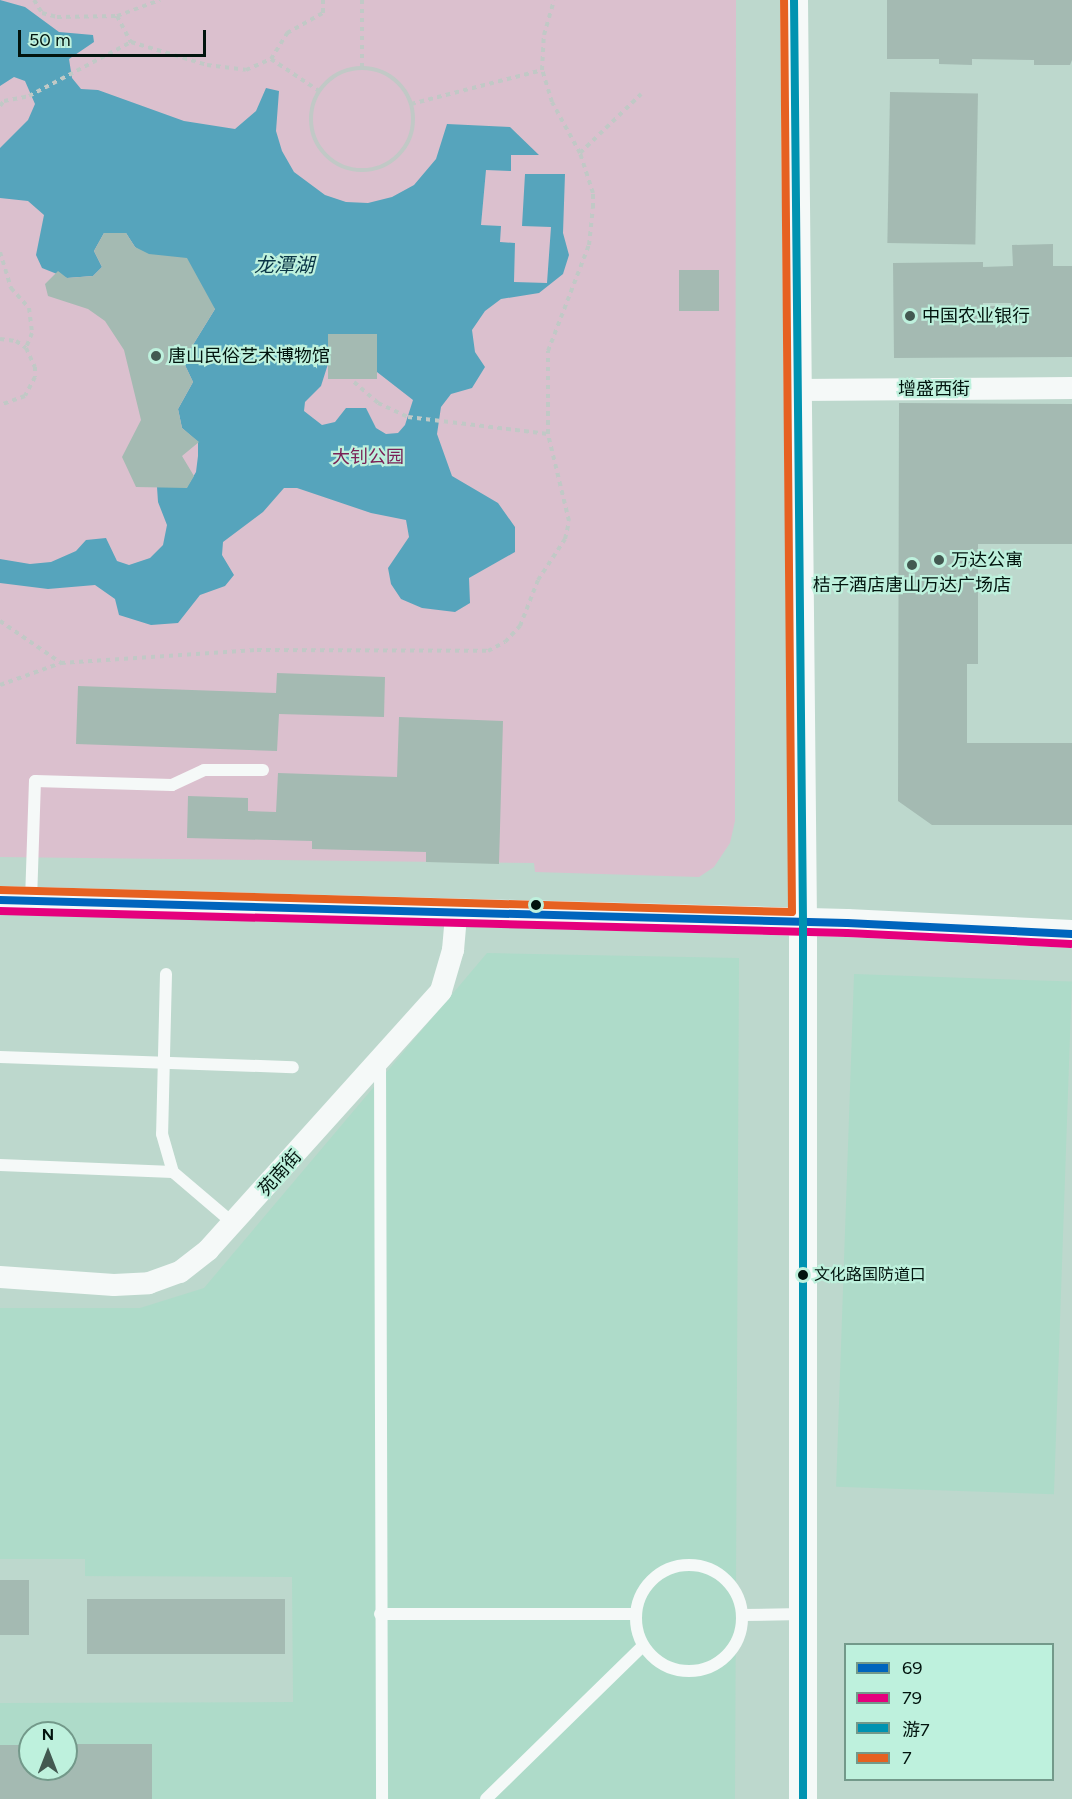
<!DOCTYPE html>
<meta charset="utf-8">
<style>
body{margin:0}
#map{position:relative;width:1072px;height:1799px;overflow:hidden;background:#bdd8cd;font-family:Figtree,"Noto Sans SC",sans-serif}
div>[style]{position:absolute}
.built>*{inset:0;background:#aedbc9;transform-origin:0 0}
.green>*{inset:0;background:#dbc0ce}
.water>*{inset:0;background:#56a4bc}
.building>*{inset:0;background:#a4bab2;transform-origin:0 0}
.path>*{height:4px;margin-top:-2px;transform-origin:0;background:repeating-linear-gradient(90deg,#c1c9c6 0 4.5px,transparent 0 9px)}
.path>.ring{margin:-2px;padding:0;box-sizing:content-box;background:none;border:4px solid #c1c9c6;border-radius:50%}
.service>*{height:12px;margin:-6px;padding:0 6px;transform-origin:6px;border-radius:6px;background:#f5f9f8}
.service>.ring{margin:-6px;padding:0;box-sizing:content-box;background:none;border:12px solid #f5f9f8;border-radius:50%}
.minor>*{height:22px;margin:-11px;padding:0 11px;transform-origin:11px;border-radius:11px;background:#f5f9f8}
.tertiary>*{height:28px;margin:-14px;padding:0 14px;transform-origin:14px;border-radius:14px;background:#f5f9f8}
.bus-1>*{height:8px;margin:-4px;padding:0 4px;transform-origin:4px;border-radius:4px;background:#0065bd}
.bus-2>*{height:8px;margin:-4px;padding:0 4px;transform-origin:4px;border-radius:4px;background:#e5007d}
.bus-3>*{height:8px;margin:-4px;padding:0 4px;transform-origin:4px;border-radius:4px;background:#0093b1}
.bus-4>*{height:8px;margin:-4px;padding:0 4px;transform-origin:4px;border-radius:4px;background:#e66121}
.dots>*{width:16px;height:16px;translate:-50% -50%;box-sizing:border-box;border:3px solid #bef1dd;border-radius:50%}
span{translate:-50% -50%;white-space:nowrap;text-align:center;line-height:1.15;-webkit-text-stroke:4.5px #bef1dd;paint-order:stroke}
.bus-label{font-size:16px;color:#02140e}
.left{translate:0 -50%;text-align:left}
.poi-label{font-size:18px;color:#02140e}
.street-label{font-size:18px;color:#02140e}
.park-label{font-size:18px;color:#7b2156}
.water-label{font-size:20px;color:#0a3546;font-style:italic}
.legend{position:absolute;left:844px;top:1643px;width:210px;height:138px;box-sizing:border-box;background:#bef1dd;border:2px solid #73998a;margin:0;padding:8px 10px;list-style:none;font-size:18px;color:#02140e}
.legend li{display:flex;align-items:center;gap:12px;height:30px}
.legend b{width:30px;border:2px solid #73998a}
.north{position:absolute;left:18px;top:1721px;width:60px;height:60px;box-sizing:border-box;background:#bef1dd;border:2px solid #73998a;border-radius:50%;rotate:0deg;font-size:16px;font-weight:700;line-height:24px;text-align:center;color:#02140e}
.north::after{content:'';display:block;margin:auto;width:21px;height:27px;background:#435951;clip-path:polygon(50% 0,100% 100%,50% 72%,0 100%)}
.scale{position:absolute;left:18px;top:30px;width:188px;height:27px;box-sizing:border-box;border:3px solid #02140e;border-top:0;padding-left:8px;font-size:18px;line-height:21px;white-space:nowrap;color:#02140e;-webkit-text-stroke:4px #bef1dd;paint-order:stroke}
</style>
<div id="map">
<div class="built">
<div style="clip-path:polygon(evenodd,487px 953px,739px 958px,735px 1799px,0 1799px,0 1703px,293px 1702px,292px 1577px,85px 1576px,85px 1559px,0 1559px,0 1308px,140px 1308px,204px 1288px,487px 953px,30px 1733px,66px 1733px,66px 1769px,30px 1769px,30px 1733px)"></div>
<div style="left:854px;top:974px;width:218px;height:513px;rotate:2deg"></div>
</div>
<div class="green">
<div style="clip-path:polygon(0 0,736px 0,735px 821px,730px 843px,714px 867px,699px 877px,535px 872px,534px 863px,0 857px)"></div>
</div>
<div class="water">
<div style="clip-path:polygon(evenodd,0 0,25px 7px,59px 32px,93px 35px,94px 42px,69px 59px,72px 78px,81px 89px,98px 90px,184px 121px,235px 129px,256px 111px,266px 88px,279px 91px,276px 131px,282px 151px,294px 172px,325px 195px,346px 202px,368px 203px,392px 197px,414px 185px,436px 159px,447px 124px,510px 127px,539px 155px,511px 155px,511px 171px,486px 170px,481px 225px,501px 226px,500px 242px,515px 243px,514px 282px,547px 283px,551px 227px,522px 226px,525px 174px,565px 174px,563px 233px,569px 255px,563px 274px,539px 293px,501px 299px,485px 311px,472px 330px,475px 352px,485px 367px,472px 388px,451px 394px,441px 407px,437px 434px,452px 476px,498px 503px,515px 527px,515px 552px,469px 578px,470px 603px,455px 612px,422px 608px,401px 599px,391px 584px,388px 568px,409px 537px,406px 520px,371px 513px,297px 488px,284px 488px,263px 512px,223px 542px,222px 555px,234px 575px,225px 586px,200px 595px,178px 623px,151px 625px,119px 615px,115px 599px,95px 585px,48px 589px,0 583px,0 559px,30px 564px,51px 562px,76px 551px,86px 540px,106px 538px,117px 561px,129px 565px,150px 558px,163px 545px,167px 525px,158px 502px,157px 487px,187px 487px,196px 472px,198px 456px,198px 442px,182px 428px,178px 409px,193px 382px,183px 361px,215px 309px,135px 247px,126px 233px,104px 233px,94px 251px,102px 267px,93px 276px,67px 278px,42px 268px,36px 255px,44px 215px,28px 201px,0 198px,0 148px,28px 120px,35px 104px,25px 81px,14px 77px,0 86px,0 0,377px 334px,377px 372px,413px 400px,405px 425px,398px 433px,386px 434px,376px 428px,366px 408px,346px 408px,335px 422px,322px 425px,304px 411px,305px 402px,321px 386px,328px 364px,377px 334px)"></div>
</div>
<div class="building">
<div style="clip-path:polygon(887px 0,1072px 0,1072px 60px,1070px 65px,1034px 65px,1034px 60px,972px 59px,972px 65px,939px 64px,939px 59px,887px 59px)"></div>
<div style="left:890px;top:92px;width:88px;height:151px;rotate:1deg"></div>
<div style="clip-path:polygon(104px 233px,126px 233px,135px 247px,149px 254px,187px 258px,215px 309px,183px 361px,193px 382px,178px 409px,182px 428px,199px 442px,182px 456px,194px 476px,187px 488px,136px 487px,122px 457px,141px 420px,124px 350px,105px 321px,88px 309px,48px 296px,45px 284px,58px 271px,67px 278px,93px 276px,102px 267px,94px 251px)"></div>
<div style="clip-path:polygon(evenodd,1053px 244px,1053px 266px,1072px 266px,1072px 357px,894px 358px,893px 263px,983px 262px,983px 267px,1013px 266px,1012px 245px,1053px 244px,983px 303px,1011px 303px,1011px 306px,983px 306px,983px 303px)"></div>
<div style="left:679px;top:270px;width:40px;height:41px"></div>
<div style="left:328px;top:334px;width:49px;height:45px"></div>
<div style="clip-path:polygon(899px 403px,1072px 404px,1072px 544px,978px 544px,978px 664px,967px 664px,967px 743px,1072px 743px,1072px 825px,932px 825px,898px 801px)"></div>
<div style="clip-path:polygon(277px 673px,385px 677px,384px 717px,279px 714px,277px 751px,76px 744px,78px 686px,276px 693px)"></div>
<div style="clip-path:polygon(399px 717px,503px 721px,499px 864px,426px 862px,426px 852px,312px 849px,312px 841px,187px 838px,188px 796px,248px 798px,248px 811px,276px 812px,278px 773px,397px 777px)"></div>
<div style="left:0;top:1580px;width:29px;height:55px"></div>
<div style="left:285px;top:1599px;width:55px;height:198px;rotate:90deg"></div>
<div style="clip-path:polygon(66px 1744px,152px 1744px,152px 1799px,0 1799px,0 1745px,30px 1745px,30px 1769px,66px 1769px)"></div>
</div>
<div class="path">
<div style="left:34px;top:0;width:15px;rotate:58deg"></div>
<div style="left:42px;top:13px;width:16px;rotate:15deg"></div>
<div style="left:57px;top:17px;width:60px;rotate:-1deg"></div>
<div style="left:117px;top:16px;width:30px;rotate:62deg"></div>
<div style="left:362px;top:0;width:68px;rotate:90deg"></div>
<div style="left:117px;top:16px;width:46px;rotate:-20.4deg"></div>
<div style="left:271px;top:59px;width:31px;rotate:-58deg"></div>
<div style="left:287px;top:33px;width:41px;rotate:-29.1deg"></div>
<div style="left:323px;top:13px;width:13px;rotate:-90deg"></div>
<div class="ring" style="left:311px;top:68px;width:98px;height:98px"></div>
<div style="left:411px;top:104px;width:135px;rotate:-14.5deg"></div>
<div style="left:0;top:106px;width:6px;rotate:-51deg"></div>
<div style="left:4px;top:101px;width:25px;rotate:-11deg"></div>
<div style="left:29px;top:96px;width:115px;rotate:-27.9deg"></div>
<div style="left:131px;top:42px;width:79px;rotate:16.8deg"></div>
<div style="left:207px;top:65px;width:39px;rotate:7deg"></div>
<div style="left:246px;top:70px;width:27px;rotate:-24deg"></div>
<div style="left:271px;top:59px;width:58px;rotate:33.7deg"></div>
<div style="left:580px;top:153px;width:85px;rotate:-44deg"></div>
<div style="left:0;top:252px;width:38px;rotate:73deg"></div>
<div style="left:11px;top:288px;width:27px;rotate:48deg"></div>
<div style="left:29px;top:308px;width:25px;rotate:83deg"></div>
<div style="left:32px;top:333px;width:16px;rotate:112deg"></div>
<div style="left:0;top:339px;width:16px;rotate:7deg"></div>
<div style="left:16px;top:341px;width:12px;rotate:35deg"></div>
<div style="left:26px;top:348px;width:21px;rotate:65deg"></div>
<div style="left:35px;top:367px;width:10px;rotate:90deg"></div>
<div style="left:35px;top:377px;width:21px;rotate:118deg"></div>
<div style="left:25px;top:396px;width:27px;rotate:160deg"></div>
<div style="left:354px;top:382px;width:32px;rotate:41deg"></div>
<div style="left:378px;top:403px;width:33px;rotate:25deg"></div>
<div style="left:408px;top:417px;width:141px;rotate:6.9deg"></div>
<div style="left:0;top:621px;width:74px;rotate:34.5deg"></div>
<div style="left:0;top:685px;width:65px;rotate:-19.8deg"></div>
<div style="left:61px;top:663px;width:196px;rotate:-3.8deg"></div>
<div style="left:257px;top:650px;width:231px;rotate:0.2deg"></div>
<div style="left:488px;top:651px;width:19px;rotate:-28deg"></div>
<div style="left:505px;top:642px;width:22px;rotate:-47deg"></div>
<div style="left:520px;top:626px;width:49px;rotate:-68.6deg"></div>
<div style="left:538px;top:580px;width:49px;rotate:-56.6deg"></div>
<div style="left:565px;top:539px;width:18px;rotate:-77deg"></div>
<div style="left:569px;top:521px;width:89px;rotate:-103.6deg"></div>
<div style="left:548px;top:434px;width:83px;rotate:-90deg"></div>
<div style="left:548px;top:351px;width:114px;rotate:-68.9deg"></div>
<div style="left:589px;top:245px;width:37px;rotate:-84deg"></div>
<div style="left:593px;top:208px;width:15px;rotate:-90deg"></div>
<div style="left:593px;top:193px;width:42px;rotate:-108deg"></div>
<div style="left:580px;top:153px;width:58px;rotate:-118.8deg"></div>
<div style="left:552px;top:102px;width:34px;rotate:-107deg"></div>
<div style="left:542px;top:70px;width:35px;rotate:-87deg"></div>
<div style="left:544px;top:35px;width:36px;rotate:-74deg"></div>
</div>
<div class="service">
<div style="left:31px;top:901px;width:120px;rotate:-88.1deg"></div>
<div style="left:35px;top:781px;width:137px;rotate:1.7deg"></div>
<div style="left:172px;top:785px;width:35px;rotate:-25deg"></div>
<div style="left:204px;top:770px;width:59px"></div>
<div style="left:166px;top:974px;width:160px;rotate:91.4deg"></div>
<div style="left:162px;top:1134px;width:40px;rotate:74deg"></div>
<div style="left:173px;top:1172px;width:80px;rotate:40.4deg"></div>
<div style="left:0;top:1057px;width:293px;rotate:2deg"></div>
<div style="left:380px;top:1062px;width:737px;rotate:89.84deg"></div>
<div style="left:0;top:1165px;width:173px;rotate:2.3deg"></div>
<div class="ring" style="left:636px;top:1565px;width:94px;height:94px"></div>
<div style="left:380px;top:1614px;width:255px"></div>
<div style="left:742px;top:1615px;width:61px;rotate:-0.9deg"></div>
<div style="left:486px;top:1799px;width:219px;rotate:-44.3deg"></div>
</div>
<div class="minor">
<div style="left:796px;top:390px;width:276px;rotate:-0.4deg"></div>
<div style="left:0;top:1277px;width:114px;rotate:4deg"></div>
<div style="left:114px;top:1285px;width:35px;rotate:-3deg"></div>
<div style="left:149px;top:1283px;width:33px;rotate:-20deg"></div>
<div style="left:180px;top:1272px;width:36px;rotate:-38deg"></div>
<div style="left:208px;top:1250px;width:348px;rotate:-48deg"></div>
<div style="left:441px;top:991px;width:43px;rotate:-73.7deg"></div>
<div style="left:453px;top:950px;width:38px;rotate:-85deg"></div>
</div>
<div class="tertiary">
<div style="left:794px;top:0;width:923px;rotate:89.44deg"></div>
<div style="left:803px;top:923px;width:876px;rotate:90deg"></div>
<div style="left:0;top:900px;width:847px;rotate:1.56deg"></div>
<div style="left:847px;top:923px;width:225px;rotate:2.8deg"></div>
</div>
<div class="bus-1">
<div style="left:0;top:900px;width:847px;rotate:1.56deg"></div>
<div style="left:847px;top:923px;width:225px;rotate:2.8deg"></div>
</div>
<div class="bus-2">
<div style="left:0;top:911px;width:847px;rotate:1.49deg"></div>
<div style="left:847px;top:933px;width:224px;rotate:2.8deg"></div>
</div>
<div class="bus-3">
<div style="left:794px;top:0;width:923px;rotate:89.44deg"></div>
<div style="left:803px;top:923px;width:876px;rotate:90deg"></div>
</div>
<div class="bus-4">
<div style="left:0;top:890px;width:792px;rotate:1.59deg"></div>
<div style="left:792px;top:912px;width:912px;rotate:-90.5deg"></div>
</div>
<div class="dots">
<div style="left:910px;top:316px;background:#435951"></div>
<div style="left:156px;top:356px;background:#435951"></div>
<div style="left:939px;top:560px;background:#435951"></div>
<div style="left:912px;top:565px;background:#435951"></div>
<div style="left:536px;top:905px;background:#02140e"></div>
<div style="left:803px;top:1275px;background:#02140e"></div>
</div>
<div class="bus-label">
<span class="left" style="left:814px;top:1275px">文化路国防道口</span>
</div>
<div class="poi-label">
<span class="left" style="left:922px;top:316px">中国农业银行</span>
<span class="left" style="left:168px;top:356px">唐山民俗艺术博物馆</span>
<span class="left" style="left:951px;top:560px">万达公寓</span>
<span style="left:912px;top:585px">桔子酒店唐山万达广场店</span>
</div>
<div class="street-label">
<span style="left:934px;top:389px">增盛西街</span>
<span style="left:280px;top:1173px;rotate:-48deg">苑南街</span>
</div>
<div class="park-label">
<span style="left:368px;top:457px">大钊公园</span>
</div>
<div class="water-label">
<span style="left:284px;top:265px">龙潭湖</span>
</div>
<ul class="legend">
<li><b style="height:8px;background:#0065bd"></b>69</li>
<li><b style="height:8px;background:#e5007d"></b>79</li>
<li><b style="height:8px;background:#0093b1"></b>游7</li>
<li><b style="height:8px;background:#e66121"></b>7</li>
</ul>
<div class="north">N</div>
<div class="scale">50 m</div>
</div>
